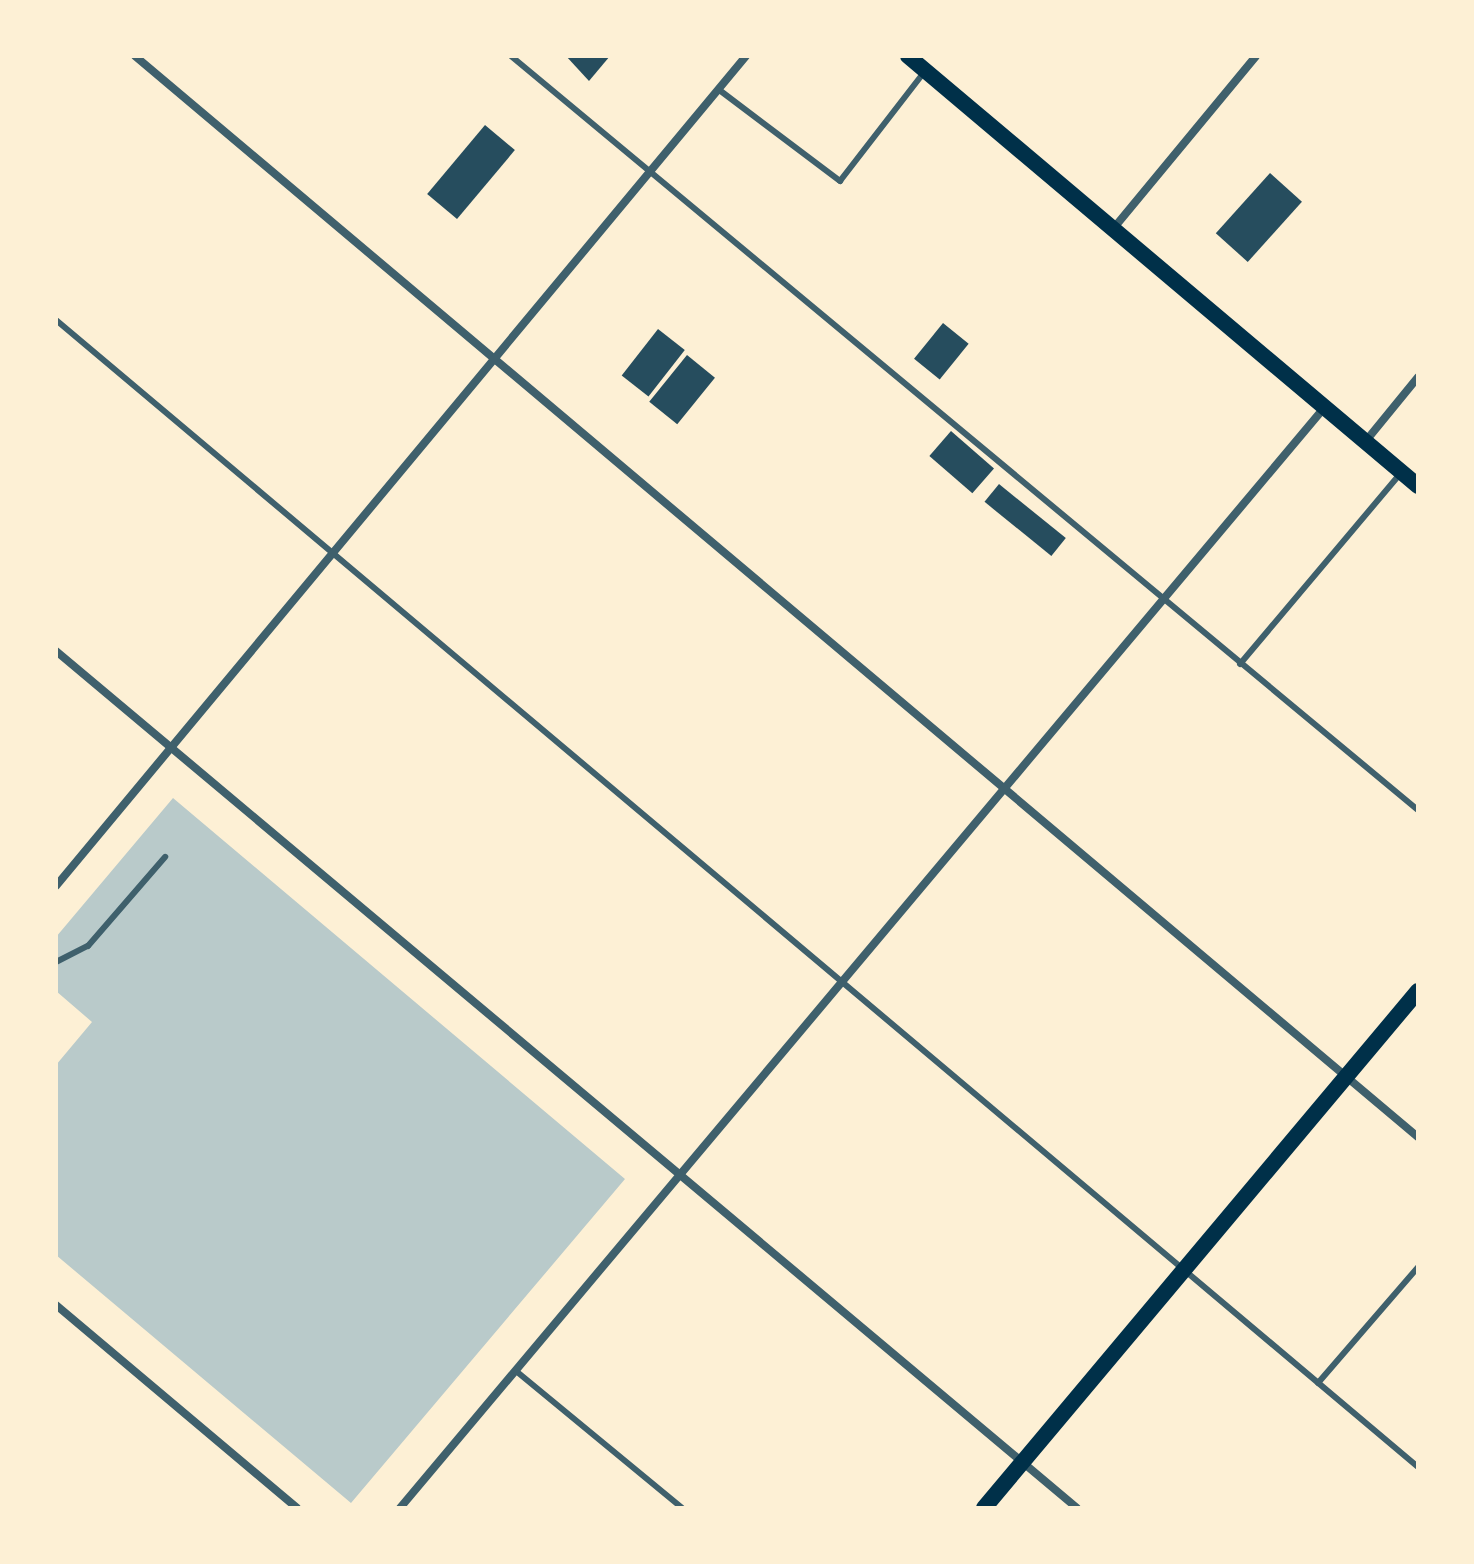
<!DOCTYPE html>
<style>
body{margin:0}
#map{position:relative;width:1474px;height:1564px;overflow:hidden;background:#fdf0d5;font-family:Montserrat,sans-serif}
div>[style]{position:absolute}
.green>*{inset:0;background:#b9caca}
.building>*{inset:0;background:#264d5e;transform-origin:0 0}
.service>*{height:6px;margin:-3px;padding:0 3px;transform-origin:3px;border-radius:3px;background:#3f606c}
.minor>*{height:8px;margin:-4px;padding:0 4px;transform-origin:4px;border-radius:4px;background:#3f606c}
.secondary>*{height:16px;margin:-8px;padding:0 8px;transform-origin:8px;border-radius:8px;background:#003049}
span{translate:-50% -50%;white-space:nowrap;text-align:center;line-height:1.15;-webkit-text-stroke:6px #fdf0d5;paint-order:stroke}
.frame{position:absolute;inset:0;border:58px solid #fdf0d5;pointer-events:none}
</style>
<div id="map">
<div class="green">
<div style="clip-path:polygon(173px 798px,625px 1179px,351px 1503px,56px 1255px,56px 1065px,92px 1022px,56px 991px,56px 937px)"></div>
</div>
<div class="building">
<div style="clip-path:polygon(566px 56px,610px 56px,589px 81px)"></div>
<div style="left:485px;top:125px;width:39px;height:90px;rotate:40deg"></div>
<div style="left:1270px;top:173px;width:43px;height:81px;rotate:42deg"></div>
<div style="left:943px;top:323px;width:33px;height:46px;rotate:39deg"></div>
<div style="left:658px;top:329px;width:34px;height:59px;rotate:38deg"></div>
<div style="left:687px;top:355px;width:36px;height:60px;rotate:39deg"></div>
<div style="left:951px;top:431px;width:57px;height:33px;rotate:41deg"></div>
<div style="left:999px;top:484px;width:86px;height:23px;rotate:39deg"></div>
</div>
<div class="service">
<div style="left:511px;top:56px;width:1179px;rotate:39.74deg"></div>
<div style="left:718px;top:89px;width:153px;rotate:37deg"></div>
<div style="left:840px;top:181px;width:139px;rotate:-52.3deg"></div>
<div style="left:56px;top:320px;width:1781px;rotate:40.1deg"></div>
<div style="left:1240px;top:664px;width:250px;rotate:-49.9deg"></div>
<div style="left:56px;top:962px;width:36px;rotate:-27deg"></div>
<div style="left:88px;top:946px;width:118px;rotate:-49.1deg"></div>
<div style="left:516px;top:1371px;width:215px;rotate:39.5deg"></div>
<div style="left:1318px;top:1383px;width:153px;rotate:-49.2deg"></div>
</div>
<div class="minor">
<div style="left:135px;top:56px;width:1678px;rotate:40.12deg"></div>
<div style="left:1113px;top:229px;width:224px;rotate:-50.4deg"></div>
<div style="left:1365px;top:442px;width:84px;rotate:-50.8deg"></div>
<div style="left:56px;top:651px;width:1333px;rotate:40.01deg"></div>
<div style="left:56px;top:886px;width:1079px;rotate:-50.26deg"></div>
<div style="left:56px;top:1305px;width:315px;rotate:40.1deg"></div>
<div style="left:400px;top:1508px;width:1437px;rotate:-49.97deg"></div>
</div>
<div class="secondary">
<div style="left:908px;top:56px;width:667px;rotate:40.14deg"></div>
<div style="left:984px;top:1508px;width:675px;rotate:-49.99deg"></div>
</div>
<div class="frame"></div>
</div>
